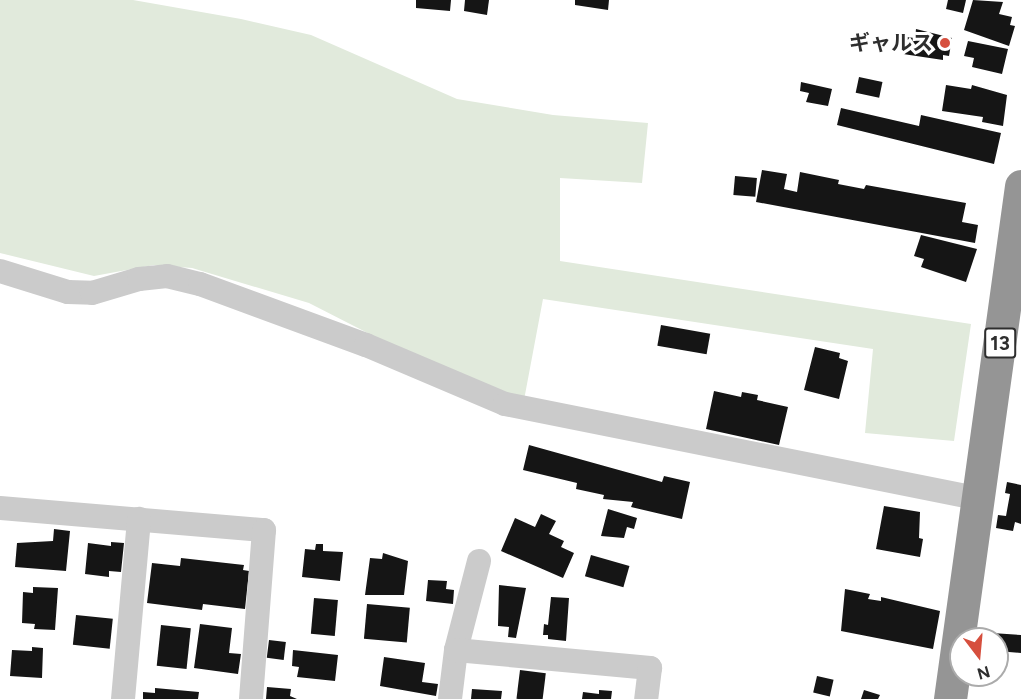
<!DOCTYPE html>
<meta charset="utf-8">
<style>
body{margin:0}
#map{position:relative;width:1021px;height:699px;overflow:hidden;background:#fff;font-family:Figtree,"Noto Sans JP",sans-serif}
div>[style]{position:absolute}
.green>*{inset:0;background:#e1eadc}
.building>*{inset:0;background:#151515;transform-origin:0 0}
.street>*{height:24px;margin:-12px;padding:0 12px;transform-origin:12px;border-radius:12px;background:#cbcbcb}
.highway>*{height:33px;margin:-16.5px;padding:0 16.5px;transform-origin:16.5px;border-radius:16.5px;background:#959595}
.dots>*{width:16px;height:16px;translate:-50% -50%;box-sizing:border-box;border:3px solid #fff;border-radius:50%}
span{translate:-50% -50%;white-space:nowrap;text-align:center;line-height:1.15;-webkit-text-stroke:6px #fff;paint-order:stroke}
.shield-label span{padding:2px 4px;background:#fff;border:2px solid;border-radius:4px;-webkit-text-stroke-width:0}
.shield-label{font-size:20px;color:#2e2e2e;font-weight:700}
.poi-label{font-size:21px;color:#2e2e2e;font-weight:700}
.right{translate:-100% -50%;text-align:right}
.north{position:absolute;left:949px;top:627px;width:60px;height:60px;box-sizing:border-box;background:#fff;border:2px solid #ababab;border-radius:50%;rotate:164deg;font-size:16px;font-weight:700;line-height:24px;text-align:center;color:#2e2e2e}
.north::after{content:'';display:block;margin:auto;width:21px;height:27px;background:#d64f3e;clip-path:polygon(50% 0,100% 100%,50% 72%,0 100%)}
</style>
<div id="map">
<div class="green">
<div style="clip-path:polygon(0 0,133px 0,241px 19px,311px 35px,457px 99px,553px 115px,648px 123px,642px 183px,560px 178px,560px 261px,971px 324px,954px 441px,865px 433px,873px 349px,543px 299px,524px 400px,442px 371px,309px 303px,192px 268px,154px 265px,94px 276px,0 253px)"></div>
</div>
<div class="building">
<div style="clip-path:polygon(416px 0,451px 0,450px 11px,416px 8px)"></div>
<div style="clip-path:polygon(465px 0,489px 0,487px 15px,464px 11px)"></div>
<div style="clip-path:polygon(575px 0,609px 0,608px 10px,575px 5px)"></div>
<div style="clip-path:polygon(948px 0,966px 0,963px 13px,946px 9px)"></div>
<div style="clip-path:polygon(973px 0,1003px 2px,999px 14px,1012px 17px,1010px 25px,1015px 26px,1009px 46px,964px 30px)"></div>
<div style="clip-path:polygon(916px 29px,952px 38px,949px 56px,943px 55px,943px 60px,903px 54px,906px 37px,915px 38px)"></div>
<div style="clip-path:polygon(968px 41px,1008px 49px,1002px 74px,972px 67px,974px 58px,964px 56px)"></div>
<div style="left:859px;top:77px;width:24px;height:16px;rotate:12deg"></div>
<div style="clip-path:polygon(801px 82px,832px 89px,828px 106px,806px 102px,809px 93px,800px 91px)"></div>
<div style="clip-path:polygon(946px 85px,971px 89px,972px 85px,1007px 95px,1003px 126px,982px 122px,983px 117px,942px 111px)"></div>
<div style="clip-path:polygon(841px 108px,919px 126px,921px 115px,1001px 133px,994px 164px,837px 125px)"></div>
<div style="clip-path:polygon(762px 170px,787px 174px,784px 189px,797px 192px,800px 172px,839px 180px,838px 184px,864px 189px,866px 185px,966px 203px,962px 222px,978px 225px,975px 243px,756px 202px)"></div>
<div style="left:735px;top:176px;width:22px;height:19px;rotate:5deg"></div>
<div style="clip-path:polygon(921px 235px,977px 249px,966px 282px,921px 267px,924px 259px,914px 256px)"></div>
<div style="left:661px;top:325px;width:50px;height:21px;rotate:10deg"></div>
<div style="clip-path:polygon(815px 347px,840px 353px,839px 358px,848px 361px,839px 399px,804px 390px)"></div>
<div style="clip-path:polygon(714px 391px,741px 397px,742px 392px,758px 395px,757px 400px,788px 407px,779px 445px,706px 429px)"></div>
<div style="clip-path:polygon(529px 445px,662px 482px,664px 476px,690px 482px,682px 519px,631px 507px,633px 502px,603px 499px,604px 495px,576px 489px,577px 483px,523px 470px)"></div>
<div style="clip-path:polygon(1007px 482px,1021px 485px,1021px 524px,1015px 522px,1013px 531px,996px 528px,998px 515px,1006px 516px,1010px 494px,1005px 493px)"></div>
<div style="clip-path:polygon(884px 506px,920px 512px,919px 538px,923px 539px,920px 557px,876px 549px)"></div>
<div style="clip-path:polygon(608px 509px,637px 518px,634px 529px,627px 527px,624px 538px,601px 536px)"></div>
<div style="clip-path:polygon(541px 514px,556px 521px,549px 534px,564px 541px,561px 547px,574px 553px,563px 578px,501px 551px,515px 518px,535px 527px)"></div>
<div style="clip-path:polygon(54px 529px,70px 531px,66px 571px,15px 567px,17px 543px,53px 541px)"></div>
<div style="clip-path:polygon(111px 542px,124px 543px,121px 572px,109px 571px,109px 577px,85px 574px,88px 543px,111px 546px)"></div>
<div style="clip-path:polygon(316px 544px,323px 544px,323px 551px,343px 552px,340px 581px,302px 577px,305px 549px,315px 550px)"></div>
<div style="clip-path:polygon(383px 553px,408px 561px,404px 595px,365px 595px,370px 558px,382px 559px)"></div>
<div style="left:591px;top:555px;width:40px;height:22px;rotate:16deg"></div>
<div style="clip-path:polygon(181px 558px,244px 565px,243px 570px,249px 571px,245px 609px,203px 604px,202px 610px,147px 603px,152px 563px,180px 566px)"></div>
<div style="clip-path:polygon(428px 580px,447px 581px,446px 589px,454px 590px,453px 604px,426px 601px)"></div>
<div style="clip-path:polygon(499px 585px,526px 588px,516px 638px,508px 637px,509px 627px,498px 626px)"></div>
<div style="clip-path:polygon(33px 587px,58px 588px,55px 630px,34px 629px,35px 624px,22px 623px,23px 592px,33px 593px)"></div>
<div style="clip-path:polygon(845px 589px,870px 594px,868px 599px,881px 601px,881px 597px,940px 611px,933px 649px,841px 631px)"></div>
<div style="clip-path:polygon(551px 597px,569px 598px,566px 641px,548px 639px,548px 635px,543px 635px,544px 624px,548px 625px)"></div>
<div style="left:314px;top:598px;width:24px;height:36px;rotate:5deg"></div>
<div style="left:367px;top:604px;width:43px;height:35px;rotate:5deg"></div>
<div style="left:76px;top:615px;width:37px;height:30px;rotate:6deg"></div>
<div style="clip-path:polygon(200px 624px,232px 628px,229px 653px,241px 654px,238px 674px,194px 668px)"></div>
<div style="left:161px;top:625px;width:30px;height:41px;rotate:6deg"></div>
<div style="clip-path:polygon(992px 633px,1021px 635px,1021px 653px,997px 651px,997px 639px,992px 639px)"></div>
<div style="left:269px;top:640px;width:17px;height:18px;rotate:7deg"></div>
<div style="clip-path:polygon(32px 647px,43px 648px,42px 678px,10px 676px,12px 650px,32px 651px)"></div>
<div style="clip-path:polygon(293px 650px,338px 655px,335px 681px,297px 677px,299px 667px,292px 666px)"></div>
<div style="clip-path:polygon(384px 657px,425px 663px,422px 682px,438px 684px,436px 696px,380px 686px)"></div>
<div style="left:520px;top:670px;width:26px;height:29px;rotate:7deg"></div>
<div style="left:817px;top:676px;width:17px;height:17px;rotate:13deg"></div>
<div style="clip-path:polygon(267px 687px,291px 689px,290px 696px,297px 699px,266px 699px)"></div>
<div style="clip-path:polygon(155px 688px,199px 692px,198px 699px,143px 699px,143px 692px,155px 693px)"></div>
<div style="clip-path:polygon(472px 689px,502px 691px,501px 699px,471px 699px)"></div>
<div style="clip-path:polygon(599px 690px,612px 691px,611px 699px,582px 699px,583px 692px,599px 694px)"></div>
<div style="clip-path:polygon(864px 690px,880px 695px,878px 699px,861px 699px)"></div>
</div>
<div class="street">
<div style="left:0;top:271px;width:71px;rotate:17.2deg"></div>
<div style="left:68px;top:292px;width:24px;rotate:2deg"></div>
<div style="left:92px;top:293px;width:49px;rotate:-16.6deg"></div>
<div style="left:139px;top:279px;width:28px;rotate:-6deg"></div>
<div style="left:167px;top:276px;width:34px;rotate:14deg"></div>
<div style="left:200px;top:284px;width:177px;rotate:20.2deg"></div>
<div style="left:366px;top:345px;width:151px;rotate:23deg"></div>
<div style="left:505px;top:404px;width:483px;rotate:11.3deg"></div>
<div style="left:0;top:508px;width:265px;rotate:4.8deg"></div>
<div style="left:264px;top:530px;width:169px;rotate:94.4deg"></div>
<div style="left:456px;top:650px;width:92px;rotate:-75.5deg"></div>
<div style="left:123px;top:699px;width:181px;rotate:-84.9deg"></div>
<div style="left:450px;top:699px;width:49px;rotate:-83deg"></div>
<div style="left:456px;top:650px;width:195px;rotate:5.3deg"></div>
<div style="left:650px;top:668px;width:31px;rotate:97deg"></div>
</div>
<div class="highway">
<div style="left:950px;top:699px;width:518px;rotate:-82.12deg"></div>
</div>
<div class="dots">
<div style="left:945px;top:43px;background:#d64f3e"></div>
</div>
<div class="shield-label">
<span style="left:1000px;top:343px">13</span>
</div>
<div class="poi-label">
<span class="right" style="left:933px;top:43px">ギャルス</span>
</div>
<div class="north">N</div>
</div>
